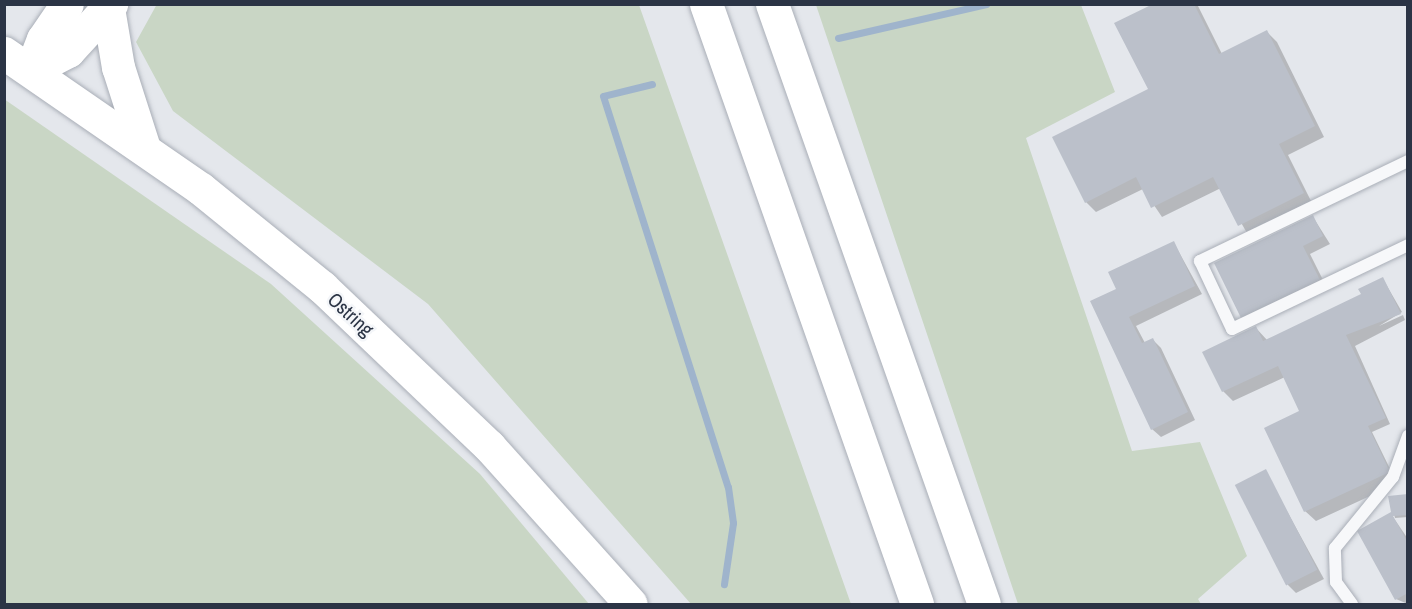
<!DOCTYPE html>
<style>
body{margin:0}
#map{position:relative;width:1412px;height:609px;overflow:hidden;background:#e4e7ec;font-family:"Archivo Narrow",sans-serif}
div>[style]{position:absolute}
.green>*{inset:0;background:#c9d6c5}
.shadow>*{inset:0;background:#0003}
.stream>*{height:7px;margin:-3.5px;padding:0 3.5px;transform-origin:3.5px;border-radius:3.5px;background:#9fb4cc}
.building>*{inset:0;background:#bbc0ca;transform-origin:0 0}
.roads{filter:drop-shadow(0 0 2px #a9aeb7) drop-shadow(0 0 2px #a9aeb7)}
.service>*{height:12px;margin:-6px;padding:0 6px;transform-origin:6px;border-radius:6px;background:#f7f8fa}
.secondary>*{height:33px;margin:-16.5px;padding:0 16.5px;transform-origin:16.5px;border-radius:16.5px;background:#fff}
.motorway>*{height:33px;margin:-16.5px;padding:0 16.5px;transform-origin:16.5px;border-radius:16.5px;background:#fff}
span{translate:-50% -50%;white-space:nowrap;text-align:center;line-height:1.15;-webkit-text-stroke:5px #f4f6f9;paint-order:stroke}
.street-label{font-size:20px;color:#2b3445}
.frame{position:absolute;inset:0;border:6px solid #2b3445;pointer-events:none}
</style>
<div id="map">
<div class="green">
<div style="clip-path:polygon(157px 4px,639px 5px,851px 604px,691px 604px,428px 304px,173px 111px,136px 42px)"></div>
<div style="clip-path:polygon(816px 5px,1081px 5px,1115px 92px,1026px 138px,1132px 451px,1200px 442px,1247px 556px,1198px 599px,1201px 604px,1018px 604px)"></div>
<div style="clip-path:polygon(4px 99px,271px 284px,480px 474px,589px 604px,5px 604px)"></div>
</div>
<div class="shadow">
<div style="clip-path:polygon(1156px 4px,1197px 4px,1222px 54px,1267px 32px,1277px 42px,1324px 137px,1288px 155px,1311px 201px,1247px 233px,1221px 188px,1162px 217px,1143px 189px,1096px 212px,1086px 202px,1150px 90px)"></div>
<div style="clip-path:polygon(1313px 217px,1330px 244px,1310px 254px,1327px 288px,1250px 325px,1242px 317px)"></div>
<div style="clip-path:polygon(1174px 243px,1202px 294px,1136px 326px,1145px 343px,1153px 340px,1161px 348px,1195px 420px,1161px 437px,1152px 429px,1118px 290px)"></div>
<div style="clip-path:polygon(1383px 279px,1402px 312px,1379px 326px,1403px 315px,1405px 320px,1355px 346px,1390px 424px,1372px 432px,1394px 477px,1383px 490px,1316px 521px,1305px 511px,1301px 412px,1285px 377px,1233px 401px,1223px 391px,1256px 328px,1267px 340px,1363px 295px)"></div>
<div style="clip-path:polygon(1265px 471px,1324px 579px,1296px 593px,1288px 585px)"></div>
<div style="clip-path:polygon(1408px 496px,1408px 517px,1395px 518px,1390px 497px)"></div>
<div style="clip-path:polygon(1391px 514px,1408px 539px,1408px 604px,1396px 599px)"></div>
</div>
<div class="stream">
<div style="left:838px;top:38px;width:152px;rotate:-12.9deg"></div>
<div style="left:652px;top:84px;width:50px;rotate:166.2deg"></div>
<div style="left:603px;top:96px;width:410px;rotate:72.3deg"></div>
<div style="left:728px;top:487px;width:36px;rotate:82deg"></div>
<div style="left:733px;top:523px;width:62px;rotate:98.4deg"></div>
</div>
<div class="building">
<div style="clip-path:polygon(1153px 4px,1194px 4px,1219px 54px,1267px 30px,1315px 126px,1279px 144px,1304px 193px,1238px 226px,1213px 177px,1151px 208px,1136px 177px,1085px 203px,1052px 137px,1148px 89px,1114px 23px)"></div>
<div style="clip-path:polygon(1313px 215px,1323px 236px,1303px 246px,1320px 280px,1241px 318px,1214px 263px)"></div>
<div style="clip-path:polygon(1174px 241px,1195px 286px,1129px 317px,1142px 343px,1153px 338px,1188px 412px,1151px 430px,1090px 301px,1116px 289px,1108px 272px)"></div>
<div style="clip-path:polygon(1383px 277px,1401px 314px,1346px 335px,1386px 418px,1368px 426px,1390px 472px,1304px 512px,1264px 428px,1299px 411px,1278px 366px,1222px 392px,1202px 352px,1256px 326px,1263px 341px,1361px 294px,1358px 289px)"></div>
<div style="left:1266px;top:469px;width:113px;height:35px;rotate:63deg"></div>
<div style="clip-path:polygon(1408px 494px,1408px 515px,1393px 516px,1408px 543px,1408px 593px,1395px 600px,1357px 531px,1391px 512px,1388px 496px)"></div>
</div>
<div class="roads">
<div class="service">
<div style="left:1408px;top:161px;width:231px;rotate:154.3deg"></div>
<div style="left:1200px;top:261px;width:75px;rotate:64.8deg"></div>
<div style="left:1232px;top:329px;width:195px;rotate:-25.5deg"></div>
<div style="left:1352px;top:604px;width:27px;rotate:-126deg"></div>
<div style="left:1336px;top:582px;width:34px;rotate:-92deg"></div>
<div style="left:1335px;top:548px;width:92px;rotate:-50.8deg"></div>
<div style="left:1393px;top:477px;width:44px;rotate:-69.9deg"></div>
</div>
<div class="secondary">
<div style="left:108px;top:8px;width:60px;rotate:80.4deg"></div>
<div style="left:118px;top:67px;width:85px;rotate:72.2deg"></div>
<div style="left:4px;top:53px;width:239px;rotate:34.6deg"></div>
<div style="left:201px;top:189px;width:156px;rotate:39deg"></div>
<div style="left:322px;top:287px;width:231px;rotate:43.6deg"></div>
<div style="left:489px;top:446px;width:212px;rotate:48.1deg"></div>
<div style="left:31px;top:70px;width:42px;rotate:-27.2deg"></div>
<div style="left:68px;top:51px;width:64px;rotate:-47.5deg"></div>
<div style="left:31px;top:70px;width:33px;rotate:-69deg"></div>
<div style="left:43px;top:39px;width:42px;rotate:-55.6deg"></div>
</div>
<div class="motorway">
<div style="left:706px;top:4px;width:636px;rotate:70.62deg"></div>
<div style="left:772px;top:4px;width:636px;rotate:70.54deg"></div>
</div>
</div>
<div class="street-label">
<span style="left:351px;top:314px;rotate:43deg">Ostring</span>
</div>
<div class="frame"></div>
</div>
